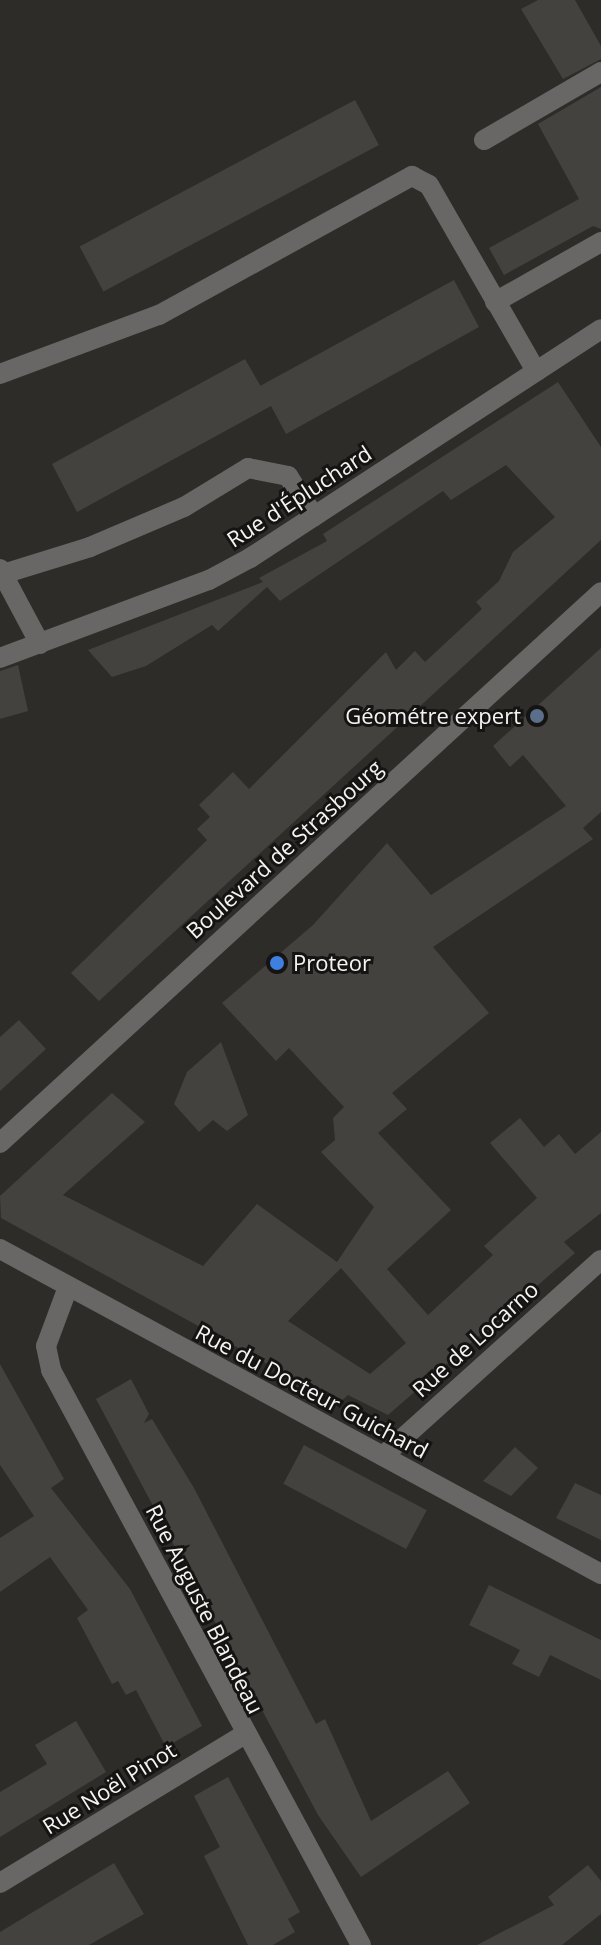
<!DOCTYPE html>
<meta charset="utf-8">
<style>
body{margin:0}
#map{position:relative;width:601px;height:1945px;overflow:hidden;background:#2d2c28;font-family:"Open Sans",sans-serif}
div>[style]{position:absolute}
.building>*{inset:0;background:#43423e;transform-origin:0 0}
.service>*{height:20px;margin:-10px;padding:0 10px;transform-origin:10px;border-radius:10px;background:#696766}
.minor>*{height:20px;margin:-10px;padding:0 10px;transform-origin:10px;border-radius:10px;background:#696766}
.tertiary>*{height:20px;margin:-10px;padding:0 10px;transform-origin:10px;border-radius:10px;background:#696766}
.dots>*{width:22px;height:22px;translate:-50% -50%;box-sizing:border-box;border:4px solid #151413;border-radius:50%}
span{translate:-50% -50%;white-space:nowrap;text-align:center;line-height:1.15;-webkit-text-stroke:6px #151413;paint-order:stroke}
.street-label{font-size:22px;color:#f5f4f2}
.poi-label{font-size:22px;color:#f5f4f2}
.right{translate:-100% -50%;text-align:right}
.left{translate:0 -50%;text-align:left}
</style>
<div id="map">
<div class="building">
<div style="clip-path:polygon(538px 0,575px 0,601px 46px,601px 59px,563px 79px,521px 9px)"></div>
<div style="clip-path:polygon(601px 87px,601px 229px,593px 226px,504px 275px,489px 248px,579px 199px,538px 124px)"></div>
<div style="left:355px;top:100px;width:51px;height:312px;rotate:62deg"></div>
<div style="clip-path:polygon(454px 280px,479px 327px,286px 434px,271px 406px,77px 512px,52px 464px,245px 359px,264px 392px,260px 386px)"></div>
<div style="clip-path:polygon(558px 382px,601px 447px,601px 540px,99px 1001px,71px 973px,207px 840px,197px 829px,210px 817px,199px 805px,233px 772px,249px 789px,386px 652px,396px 670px,415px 651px,425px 662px,482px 609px,476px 602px,499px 581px,513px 552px,555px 517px,506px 465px,451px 500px,443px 491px,280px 601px,267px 587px,218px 631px,212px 625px,146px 666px,112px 677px,88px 650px,263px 582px,259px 578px,327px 541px,323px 534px)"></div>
<div style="clip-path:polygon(evenodd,601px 648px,601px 812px,583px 828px,593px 839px,433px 947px,489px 1013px,392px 1093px,407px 1109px,378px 1133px,451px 1210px,387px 1269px,428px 1315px,493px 1255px,484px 1246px,537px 1198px,490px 1143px,520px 1118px,544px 1147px,559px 1134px,575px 1154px,601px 1132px,601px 1213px,564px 1242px,575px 1253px,388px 1415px,348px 1395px,339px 1403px,1px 1218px,0 1196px,112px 1093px,145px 1122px,63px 1195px,203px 1266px,257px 1204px,337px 1262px,374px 1207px,321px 1152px,335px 1140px,333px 1118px,344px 1107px,289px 1048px,276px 1061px,222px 1003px,313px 925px,387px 843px,431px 895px,566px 806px,523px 755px,510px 767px,493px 746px,601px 648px,341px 1268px,406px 1343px,370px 1374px,288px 1321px,341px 1268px)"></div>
<div style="clip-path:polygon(18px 665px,28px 711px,0 719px,0 671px)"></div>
<div style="clip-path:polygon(19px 1020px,46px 1049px,0 1091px,0 1037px)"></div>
<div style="clip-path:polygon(221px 1042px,248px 1115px,227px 1131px,213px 1120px,199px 1132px,174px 1104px,187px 1072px)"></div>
<div style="clip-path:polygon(0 1364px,64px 1479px,51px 1488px,130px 1589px,202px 1726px,166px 1747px,136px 1690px,126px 1695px,118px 1681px,112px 1684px,77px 1618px,88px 1610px,50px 1557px,0 1592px,0 1538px,34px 1516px,0 1465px)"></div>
<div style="clip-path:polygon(131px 1379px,149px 1414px,144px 1423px,152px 1419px,194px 1488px,316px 1724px,325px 1719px,371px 1821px,448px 1771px,470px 1803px,361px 1877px,318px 1815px,96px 1399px)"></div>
<div style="left:304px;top:1445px;width:139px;height:44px;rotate:28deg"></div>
<div style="clip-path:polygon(515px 1447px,538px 1468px,511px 1496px,483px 1481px)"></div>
<div style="clip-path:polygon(575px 1483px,601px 1495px,601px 1540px,556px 1518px)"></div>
<div style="clip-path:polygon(489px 1585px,601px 1640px,601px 1680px,550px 1655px,539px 1677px,512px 1664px,520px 1650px,469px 1625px)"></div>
<div style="clip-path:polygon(76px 1721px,106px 1772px,0 1837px,0 1792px,47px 1764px,35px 1745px)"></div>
<div style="clip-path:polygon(228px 1777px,300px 1912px,288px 1919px,295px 1932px,273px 1945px,248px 1945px,204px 1856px,220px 1847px,194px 1796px)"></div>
<div style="clip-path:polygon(114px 1863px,144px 1914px,89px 1945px,0 1945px,0 1932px)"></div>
<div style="clip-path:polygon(588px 1865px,601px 1881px,601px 1914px,562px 1945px,477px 1945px,554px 1905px,548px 1897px)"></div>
</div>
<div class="service">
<div style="left:484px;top:140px;width:135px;rotate:-30.2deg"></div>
<div style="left:495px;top:302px;width:122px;rotate:-29.5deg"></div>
<div style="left:0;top:374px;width:170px;rotate:-20.4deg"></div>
<div style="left:159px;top:315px;width:289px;rotate:-28.8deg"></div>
<div style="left:412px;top:176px;width:19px;rotate:28deg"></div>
<div style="left:429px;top:185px;width:215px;rotate:60.1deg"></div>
<div style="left:0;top:569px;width:85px;rotate:61.9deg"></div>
<div style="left:3px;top:574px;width:91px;rotate:-17.2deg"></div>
<div style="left:90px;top:547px;width:102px;rotate:-23.1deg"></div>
<div style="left:184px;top:507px;width:75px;rotate:-31.4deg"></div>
<div style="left:248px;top:468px;width:41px;rotate:11.3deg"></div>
<div style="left:288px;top:476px;width:48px;rotate:57deg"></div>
</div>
<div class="minor">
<div style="left:0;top:658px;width:223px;rotate:-20.5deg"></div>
<div style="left:209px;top:580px;width:47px;rotate:-28.2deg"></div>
<div style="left:250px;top:558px;width:419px;rotate:-33.1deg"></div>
<div style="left:0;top:1249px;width:683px;rotate:28.4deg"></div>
<div style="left:68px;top:1287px;width:63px;rotate:110.4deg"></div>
<div style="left:46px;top:1346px;width:25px;rotate:78deg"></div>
<div style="left:51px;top:1370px;width:653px;rotate:61.67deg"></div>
<div style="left:383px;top:1456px;width:293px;rotate:-42deg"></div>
<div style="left:0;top:1883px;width:285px;rotate:-31.3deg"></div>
</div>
<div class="tertiary">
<div style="left:0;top:1143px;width:815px;rotate:-42.51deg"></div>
</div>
<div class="dots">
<div style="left:537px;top:716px;background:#5c6f8a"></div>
<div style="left:277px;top:963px;background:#3f7fe0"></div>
</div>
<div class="street-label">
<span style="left:299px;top:496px;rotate:-33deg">Rue d'Épluchard</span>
<span style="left:284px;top:849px;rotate:-42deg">Boulevard de Strasbourg</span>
<span style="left:475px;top:1339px;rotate:-42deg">Rue de Locarno</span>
<span style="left:312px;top:1391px;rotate:28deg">Rue du Docteur Guichard</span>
<span style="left:205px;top:1609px;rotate:63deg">Rue Auguste Blandeau</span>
<span style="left:109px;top:1788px;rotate:-32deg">Rue Noël Pinot</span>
</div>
<div class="poi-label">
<span class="right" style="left:521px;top:716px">Géométre expert</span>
<span class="left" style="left:293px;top:963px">Proteor</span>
</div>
</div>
